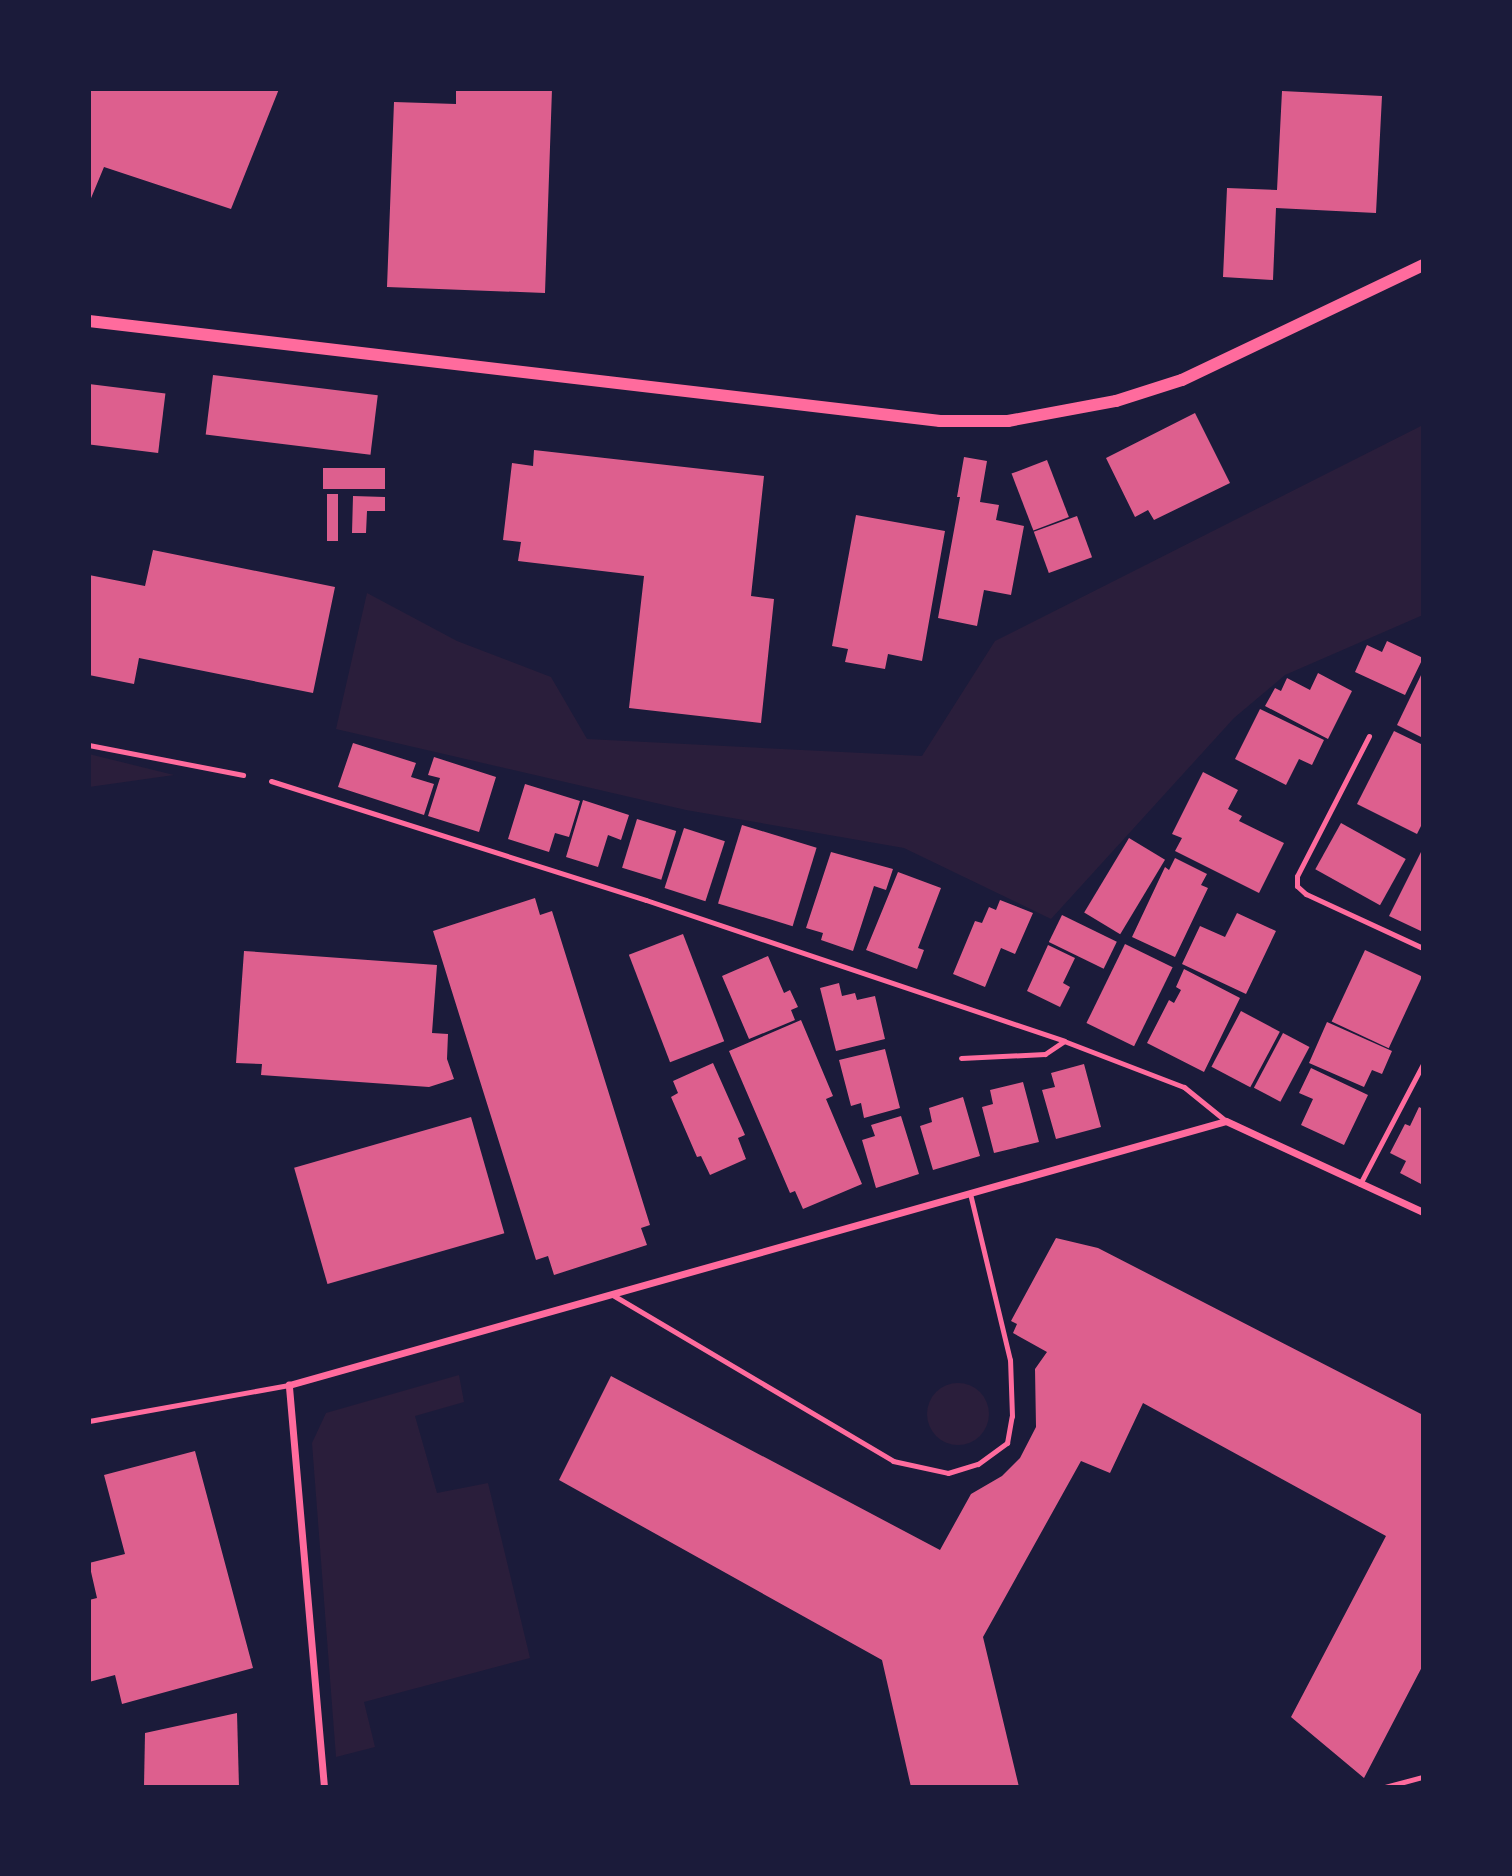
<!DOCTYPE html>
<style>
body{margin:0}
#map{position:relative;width:1512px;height:1876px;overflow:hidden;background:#1b1b3a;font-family:Figtree,sans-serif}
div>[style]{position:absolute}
.green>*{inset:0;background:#2a1e3b}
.round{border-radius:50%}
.building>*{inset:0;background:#dd5f8e;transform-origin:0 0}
.path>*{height:4.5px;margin:-2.25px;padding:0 2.25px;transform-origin:2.25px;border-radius:2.25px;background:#ff6b9d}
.service>*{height:5px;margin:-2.5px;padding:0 2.5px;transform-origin:2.5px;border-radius:2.5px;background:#ff6b9d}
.minor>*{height:7px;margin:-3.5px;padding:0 3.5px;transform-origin:3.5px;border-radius:3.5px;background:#ff6b9d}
.tertiary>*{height:12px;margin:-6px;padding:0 6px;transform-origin:6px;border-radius:6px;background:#ff6b9d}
span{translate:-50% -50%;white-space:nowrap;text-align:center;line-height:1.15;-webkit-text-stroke:7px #1b1b3a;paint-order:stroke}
.frame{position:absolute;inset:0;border:91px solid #1b1b3a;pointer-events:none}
</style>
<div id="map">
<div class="green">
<div style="clip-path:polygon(1423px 425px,1423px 615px,1285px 675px,1234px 718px,1051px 919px,904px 848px,686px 810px,336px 729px,367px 593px,457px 641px,551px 677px,587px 739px,922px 756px,995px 641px)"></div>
<div style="clip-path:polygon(89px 754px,174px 775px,89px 787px)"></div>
<div style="clip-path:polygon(459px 1375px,464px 1402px,415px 1416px,437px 1493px,488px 1483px,530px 1658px,364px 1702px,375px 1747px,336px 1757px,312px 1443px,326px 1413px)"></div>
<div class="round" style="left:927px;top:1383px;width:62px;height:62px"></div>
</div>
<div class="building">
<div style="clip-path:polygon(89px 89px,279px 89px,231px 209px,104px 167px,89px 203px)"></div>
<div style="clip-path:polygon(456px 89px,552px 89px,545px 293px,387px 287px,394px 102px,456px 104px)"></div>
<div style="clip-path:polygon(1282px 91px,1382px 96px,1376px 213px,1276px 208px,1273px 280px,1223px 277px,1227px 188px,1277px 190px)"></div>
<div style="left:213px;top:375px;width:166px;height:60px;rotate:7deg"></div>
<div style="left:89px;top:384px;width:77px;height:60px;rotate:7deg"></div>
<div style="clip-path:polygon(1195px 413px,1230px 483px,1154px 520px,1148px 510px,1135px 517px,1106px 458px)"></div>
<div style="clip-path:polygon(534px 450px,764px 476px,751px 596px,774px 599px,761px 723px,629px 708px,644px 576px,518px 561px,521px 542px,503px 540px,512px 463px,533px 466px)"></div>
<div style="clip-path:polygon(964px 457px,987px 461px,980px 502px,999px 505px,996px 520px,1024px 526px,1011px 595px,984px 590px,977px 626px,938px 618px,960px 497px,957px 497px)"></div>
<div style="left:1047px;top:460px;width:61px;height:38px;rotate:69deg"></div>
<div style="left:323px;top:468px;width:62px;height:21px"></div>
<div style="left:327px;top:494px;width:11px;height:47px"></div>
<div style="clip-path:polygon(353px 496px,385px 497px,385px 511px,367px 511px,366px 533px,352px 533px)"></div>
<div style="clip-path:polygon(856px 515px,945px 531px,922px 661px,888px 654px,885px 669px,845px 662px,848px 649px,832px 646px)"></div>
<div style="left:1077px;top:516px;width:44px;height:46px;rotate:70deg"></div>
<div style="clip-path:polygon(153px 550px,335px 587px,313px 693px,139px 658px,134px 684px,89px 675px,89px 575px,145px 586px)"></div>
<div style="clip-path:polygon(1387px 641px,1423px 658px,1405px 695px,1355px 672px,1367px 645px,1382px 652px)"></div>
<div style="clip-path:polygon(1423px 671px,1423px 738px,1397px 725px)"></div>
<div style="clip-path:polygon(1318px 673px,1352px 691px,1328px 739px,1265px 706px,1275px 688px,1281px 691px,1287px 678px,1310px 690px)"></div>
<div style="clip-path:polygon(1260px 709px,1324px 740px,1312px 765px,1299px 759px,1286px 785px,1235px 759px)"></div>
<div style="clip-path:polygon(1394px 731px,1423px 745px,1423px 822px,1417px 834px,1357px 804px)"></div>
<div style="clip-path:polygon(353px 743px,416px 763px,411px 777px,434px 784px,424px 815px,338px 787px)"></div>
<div style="clip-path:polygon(434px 757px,496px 777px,479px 832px,428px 816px,440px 778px,428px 775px)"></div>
<div style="clip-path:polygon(1203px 772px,1238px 790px,1228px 809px,1242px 816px,1239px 821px,1284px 843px,1259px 893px,1175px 851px,1182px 838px,1172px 834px)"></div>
<div style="clip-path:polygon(525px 784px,580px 801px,569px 837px,555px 833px,549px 852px,508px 839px)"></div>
<div style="clip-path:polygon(583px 800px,629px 815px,621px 840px,608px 835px,598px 867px,566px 857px)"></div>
<div style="left:637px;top:819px;width:41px;height:51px;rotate:17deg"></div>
<div style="left:1341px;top:823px;width:74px;height:53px;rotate:29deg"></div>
<div style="left:742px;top:825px;width:78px;height:82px;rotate:17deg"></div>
<div style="left:684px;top:828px;width:43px;height:63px;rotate:18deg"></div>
<div style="left:1129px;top:838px;width:42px;height:87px;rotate:31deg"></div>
<div style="clip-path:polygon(1423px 848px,1423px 932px,1389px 916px)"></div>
<div style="clip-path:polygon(831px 852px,893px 869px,886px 890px,874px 886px,853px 951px,821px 940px,823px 933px,806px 928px)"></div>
<div style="clip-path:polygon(1175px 858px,1207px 874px,1201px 885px,1208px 888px,1175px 957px,1132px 937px,1165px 867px,1169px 870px)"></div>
<div style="clip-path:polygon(898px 872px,941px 888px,918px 948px,924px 950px,917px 969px,866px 950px)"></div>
<div style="clip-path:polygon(535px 898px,540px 915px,552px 911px,650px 1225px,641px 1228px,647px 1245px,554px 1275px,548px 1256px,536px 1260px,433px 931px)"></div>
<div style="clip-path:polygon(1000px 900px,1033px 913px,1015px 954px,1001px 948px,985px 987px,953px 974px,975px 921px,982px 923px,989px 907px,996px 910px)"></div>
<div style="clip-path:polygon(1237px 913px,1276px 931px,1246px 994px,1182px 964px,1200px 926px,1225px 937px)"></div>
<div style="left:1062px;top:915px;width:61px;height:30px;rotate:26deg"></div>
<div style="left:683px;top:934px;width:115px;height:58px;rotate:69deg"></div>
<div style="left:1125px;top:944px;width:53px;height:88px;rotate:26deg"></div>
<div style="clip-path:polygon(1048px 945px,1075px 958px,1063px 983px,1070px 987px,1060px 1007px,1027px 991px)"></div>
<div style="left:1365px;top:950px;width:63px;height:79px;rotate:25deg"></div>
<div style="clip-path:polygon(244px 951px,437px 965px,432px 1033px,448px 1034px,447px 1059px,454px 1079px,429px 1087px,261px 1075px,262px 1064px,236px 1063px)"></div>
<div style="clip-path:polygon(768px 956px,784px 993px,790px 990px,798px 1007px,791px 1010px,795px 1020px,749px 1039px,722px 976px)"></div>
<div style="clip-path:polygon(1184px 969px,1240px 998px,1204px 1072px,1147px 1043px,1169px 1000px,1174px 1003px,1181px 990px,1176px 987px)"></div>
<div style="clip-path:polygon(839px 983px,842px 996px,855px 993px,857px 1000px,875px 996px,885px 1039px,836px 1051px,820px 988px)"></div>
<div style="left:1241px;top:1011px;width:44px;height:63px;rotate:28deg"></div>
<div style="clip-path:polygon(801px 1020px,833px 1096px,826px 1099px,862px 1184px,803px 1209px,795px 1191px,790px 1193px,729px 1051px)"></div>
<div style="clip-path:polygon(1327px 1022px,1392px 1051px,1382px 1074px,1372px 1070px,1364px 1087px,1309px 1063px)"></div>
<div style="left:1283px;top:1033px;width:30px;height:62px;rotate:28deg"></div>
<div style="clip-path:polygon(885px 1049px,900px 1108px,864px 1118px,861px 1103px,851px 1106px,839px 1060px)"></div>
<div style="clip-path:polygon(713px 1063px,745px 1135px,738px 1138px,746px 1159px,710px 1175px,701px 1156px,697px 1157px,671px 1097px,678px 1093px,673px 1081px)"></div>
<div style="clip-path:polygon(1084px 1064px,1101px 1127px,1056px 1139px,1042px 1090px,1055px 1087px,1051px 1073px)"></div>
<div style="clip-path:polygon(1311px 1068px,1368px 1095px,1344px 1145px,1301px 1125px,1313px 1099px,1299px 1093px)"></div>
<div style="clip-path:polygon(1023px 1082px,1039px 1142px,994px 1153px,982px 1107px,993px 1104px,990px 1090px)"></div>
<div style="clip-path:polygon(963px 1097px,980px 1156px,933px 1170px,920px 1126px,932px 1122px,929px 1108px)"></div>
<div style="clip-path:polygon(1419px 1107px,1423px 1109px,1423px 1185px,1400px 1173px,1406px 1161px,1390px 1153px,1405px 1124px,1410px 1126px)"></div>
<div style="clip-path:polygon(901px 1116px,919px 1174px,876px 1188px,862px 1140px,875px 1136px,871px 1125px)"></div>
<div style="left:471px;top:1117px;width:121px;height:184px;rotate:74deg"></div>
<div style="clip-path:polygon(1056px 1238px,1098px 1248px,1423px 1415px,1423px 1665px,1364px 1778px,1291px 1717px,1386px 1536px,1143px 1403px,1110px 1473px,1081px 1461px,983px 1637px,1019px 1787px,911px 1787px,882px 1660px,559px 1480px,611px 1376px,940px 1550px,971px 1494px,1002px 1476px,1020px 1458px,1036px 1427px,1035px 1369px,1047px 1352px,1013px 1333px,1017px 1324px,1011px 1321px)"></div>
<div style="clip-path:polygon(195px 1451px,253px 1668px,122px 1704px,115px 1675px,89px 1682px,89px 1600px,97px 1598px,89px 1563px,125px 1554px,104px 1475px)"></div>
<div style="clip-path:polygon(237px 1713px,239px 1787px,144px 1787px,145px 1733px)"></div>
</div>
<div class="path">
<div style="left:89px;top:745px;width:157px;rotate:11deg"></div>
</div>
<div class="service">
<div style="left:1369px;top:736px;width:157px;rotate:117.2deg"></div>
<div style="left:1297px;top:876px;width:10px;rotate:90deg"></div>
<div style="left:1297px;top:886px;width:12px;rotate:42deg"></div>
<div style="left:1306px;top:894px;width:129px;rotate:24.8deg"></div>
<div style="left:271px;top:781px;width:393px;rotate:17.6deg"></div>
<div style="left:646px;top:900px;width:441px;rotate:18.6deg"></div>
<div style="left:1064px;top:1041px;width:129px;rotate:21deg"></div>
<div style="left:1184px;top:1087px;width:54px;rotate:39deg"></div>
<div style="left:961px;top:1058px;width:84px;rotate:-2.7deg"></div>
<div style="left:1045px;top:1054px;width:23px;rotate:-34deg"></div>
<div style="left:1360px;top:1184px;width:136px;rotate:-62.3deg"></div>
<div style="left:611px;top:1294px;width:328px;rotate:30.6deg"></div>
<div style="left:893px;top:1461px;width:56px;rotate:12.3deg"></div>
<div style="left:948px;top:1473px;width:31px;rotate:-17deg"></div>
<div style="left:978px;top:1464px;width:36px;rotate:-36deg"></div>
<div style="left:1007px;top:1443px;width:27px;rotate:-80deg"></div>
<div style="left:1012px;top:1416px;width:56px;rotate:-92deg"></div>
<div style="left:1010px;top:1360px;width:172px;rotate:-103.5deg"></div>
<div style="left:89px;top:1421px;width:203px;rotate:-10.2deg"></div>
<div style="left:1385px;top:1787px;width:39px;rotate:-15deg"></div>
</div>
<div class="minor">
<div style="left:324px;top:1787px;width:404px;rotate:-95deg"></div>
<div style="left:289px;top:1385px;width:973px;rotate:-15.74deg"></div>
<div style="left:1226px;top:1121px;width:217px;rotate:24.8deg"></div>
</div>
<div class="tertiary">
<div style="left:89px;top:321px;width:857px;rotate:6.7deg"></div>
<div style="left:940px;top:421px;width:68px"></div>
<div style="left:1008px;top:421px;width:110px;rotate:-10.5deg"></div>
<div style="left:1116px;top:401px;width:69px;rotate:-17.7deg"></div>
<div style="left:1182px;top:380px;width:267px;rotate:-25.5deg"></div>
</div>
<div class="frame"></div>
</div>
